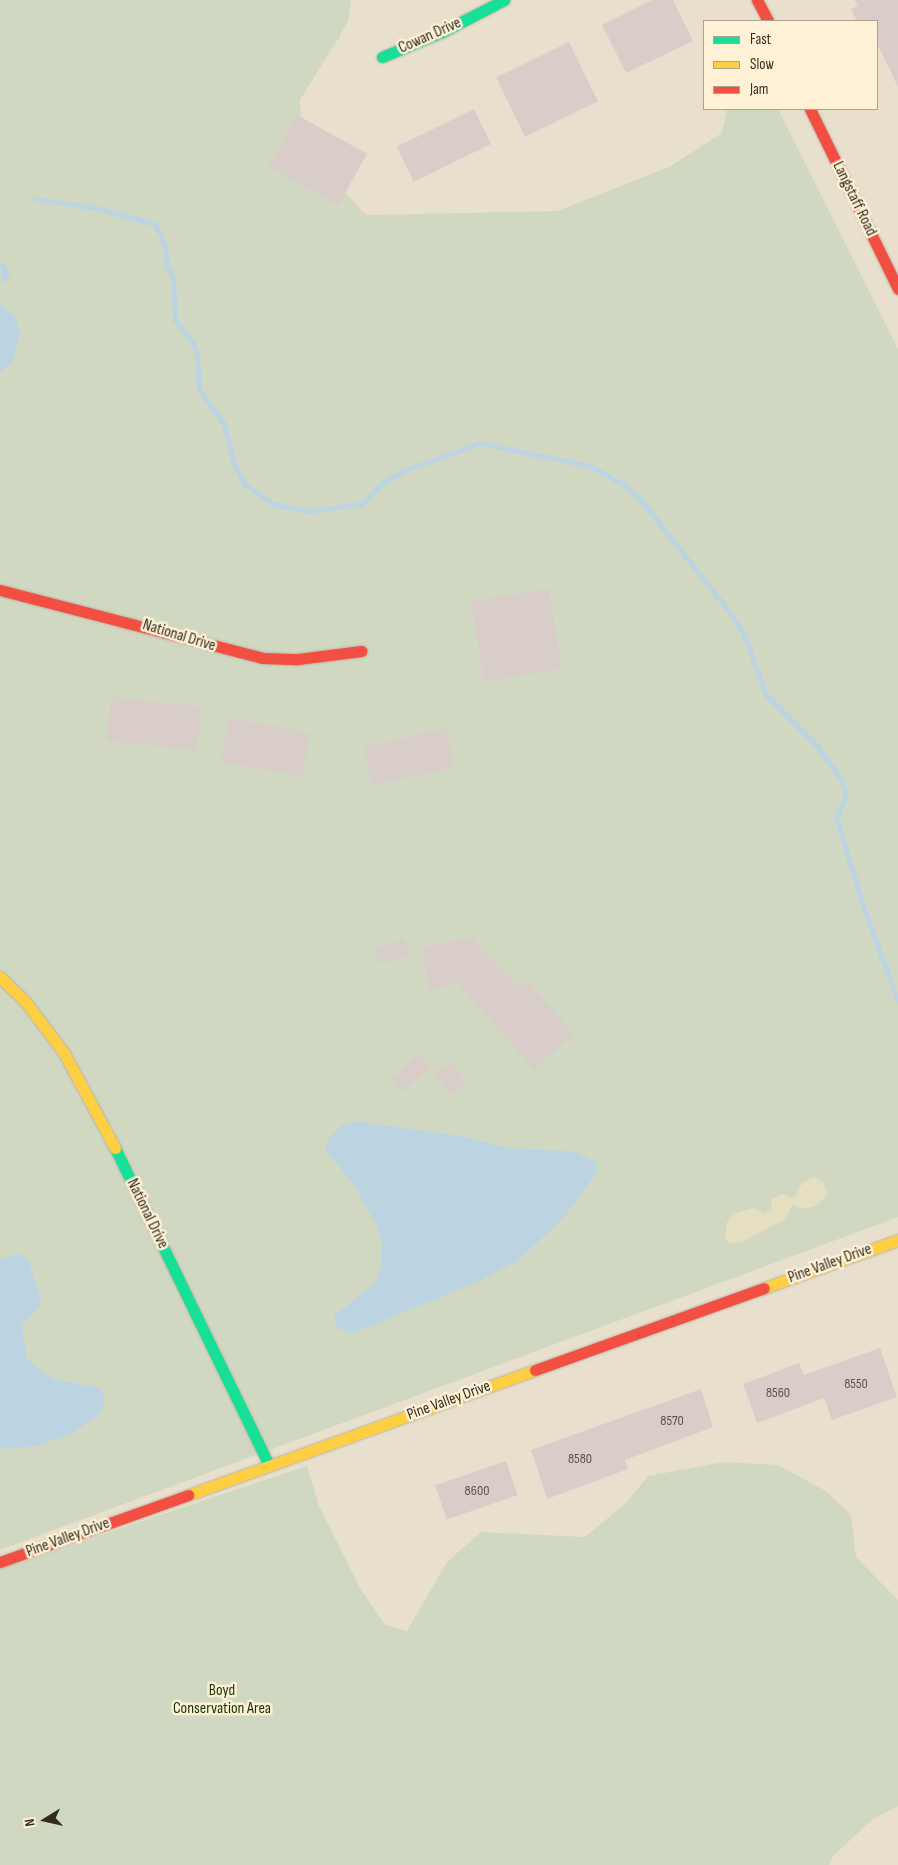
<!DOCTYPE html>
<style>
body{margin:0}
#map{position:relative;width:898px;height:1865px;overflow:hidden;background:#e8e0cd;font-family:"Sofia Sans Condensed",sans-serif}
div>[style]{position:absolute}
.green>*{inset:0;background:#d1d8c1}
.sand>*{inset:0;background:#e6dec1}
.water>*{inset:0;background:#bcd3e1}
.stream>*{height:5px;margin:-2.5px;padding:0 2.5px;transform-origin:2.5px;border-radius:2.5px;background:#bcd3e1}
.building>*{inset:0;background:#d8cdc9;transform-origin:0 0}
.path>*{height:3px;margin-top:-1.5px;transform-origin:0;background:repeating-linear-gradient(90deg,#d4d2cd 0 1px,transparent 0 5px)}
.roads{filter:drop-shadow(0 0 1px #b8b2a4) drop-shadow(0 0 1px #b8b2a4)}
.fast>*{height:11px;margin:-5.5px;padding:0 5.5px;transform-origin:5.5px;border-radius:5.5px;background:#16e098}
.slow>*{height:11px;margin:-5.5px;padding:0 5.5px;transform-origin:5.5px;border-radius:5.5px;background:#ffcf43}
.jam>*{height:11px;margin:-5.5px;padding:0 5.5px;transform-origin:5.5px;border-radius:5.5px;background:#f24e42}
span{translate:-50% -50%;white-space:nowrap;text-align:center;line-height:1.15;-webkit-text-stroke:5px #fef1d6;paint-order:stroke}
.number-label{font-size:14px;color:#5c544a}
.number-label span{-webkit-text-stroke-width:0}
.street-label{font-size:16px;color:#322c1f}
.park-label{font-size:16px;color:#133200}
.legend{position:absolute;left:703px;top:20px;width:175px;height:90px;box-sizing:border-box;background:#fef1d6;border:1px solid #aca28d;margin:0;padding:6px 9px;list-style:none;font-size:15px;color:#322c1f}
.legend li{display:flex;align-items:center;gap:10px;height:25px}
.legend b{width:25px;border:1px solid #aca28d}
.north{position:absolute;left:20px;top:1795px;width:50px;height:50px;-webkit-text-stroke:4px #fef1d6;paint-order:stroke;rotate:260deg;font-size:14px;font-weight:700;line-height:20px;text-align:center;color:#322c1f}
.north::after{content:'';display:block;margin:auto;width:18px;height:22px;background:#322c1f;clip-path:polygon(50% 0,100% 100%,50% 72%,0 100%)}
</style>
<div id="map">
<div class="green">
<div style="clip-path:polygon(0 0,351px 0,348px 22px,300px 100px,302px 146px,366px 215px,557px 211px,669px 167px,722px 133px,727px 109px,778px 109px,898px 349px,898px 1217px,0 1550px)"></div>
<div style="clip-path:polygon(724px 1462px,778px 1465px,826px 1491px,851px 1515px,856px 1557px,898px 1600px,898px 1806px,873px 1819px,833px 1856px,829px 1865px,0 1865px,0 1569px,307px 1466px,319px 1506px,360px 1588px,385px 1625px,407px 1631px,447px 1562px,481px 1532px,585px 1537px,627px 1502px,648px 1476px)"></div>
</div>
<div class="sand">
<div style="clip-path:polygon(814px 1177px,823px 1182px,827px 1196px,815px 1206px,804px 1209px,793px 1205px,784px 1220px,742px 1242px,730px 1243px,725px 1240px,727px 1222px,734px 1213px,754px 1208px,765px 1214px,771px 1208px,772px 1199px,782px 1194px,794px 1198px,803px 1182px)"></div>
</div>
<div class="water">
<div style="clip-path:polygon(0 262px,5px 264px,10px 276px,2px 284px)"></div>
<div style="clip-path:polygon(0 304px,14px 315px,20px 333px,13px 362px,0 372px)"></div>
<div style="clip-path:polygon(355px 1121px,461px 1136px,513px 1149px,573px 1151px,596px 1162px,598px 1171px,564px 1217px,519px 1260px,475px 1283px,351px 1334px,336px 1327px,334px 1316px,376px 1282px,382px 1265px,382px 1244px,376px 1224px,353px 1184px,325px 1149px,329px 1138px,342px 1125px)"></div>
<div style="clip-path:polygon(18px 1253px,27px 1258px,41px 1298px,39px 1308px,22px 1325px,26px 1356px,35px 1367px,53px 1379px,99px 1388px,104px 1393px,104px 1406px,96px 1417px,71px 1434px,37px 1446px,0 1449px,0 1260px)"></div>
</div>
<div class="stream">
<div style="left:35px;top:199px;width:62px;rotate:8.4deg"></div>
<div style="left:96px;top:208px;width:61px;rotate:15.2deg"></div>
<div style="left:155px;top:224px;width:23px;rotate:65deg"></div>
<div style="left:165px;top:245px;width:20px;rotate:87deg"></div>
<div style="left:166px;top:265px;width:14px;rotate:60deg"></div>
<div style="left:173px;top:277px;width:43px;rotate:87.3deg"></div>
<div style="left:175px;top:320px;width:29px;rotate:52deg"></div>
<div style="left:193px;top:343px;width:13px;rotate:72deg"></div>
<div style="left:197px;top:355px;width:2px;rotate:-90deg"></div>
<div style="left:197px;top:353px;width:36px;rotate:87deg"></div>
<div style="left:199px;top:389px;width:43px;rotate:54.5deg"></div>
<div style="left:224px;top:424px;width:41px;rotate:76deg"></div>
<div style="left:234px;top:464px;width:24px;rotate:62deg"></div>
<div style="left:245px;top:485px;width:34px;rotate:34deg"></div>
<div style="left:273px;top:504px;width:37px;rotate:11deg"></div>
<div style="left:309px;top:511px;width:53px;rotate:-7.5deg"></div>
<div style="left:362px;top:504px;width:28px;rotate:-46deg"></div>
<div style="left:381px;top:484px;width:26px;rotate:-31deg"></div>
<div style="left:403px;top:471px;width:81px;rotate:-20.2deg"></div>
<div style="left:479px;top:443px;width:113px;rotate:11.7deg"></div>
<div style="left:590px;top:466px;width:38px;rotate:29deg"></div>
<div style="left:623px;top:484px;width:23px;rotate:41deg"></div>
<div style="left:640px;top:499px;width:142px;rotate:51.6deg"></div>
<div style="left:728px;top:610px;width:30px;rotate:57deg"></div>
<div style="left:744px;top:635px;width:64px;rotate:69.9deg"></div>
<div style="left:766px;top:695px;width:72px;rotate:45deg"></div>
<div style="left:817px;top:746px;width:43px;rotate:54.5deg"></div>
<div style="left:842px;top:781px;width:16px;rotate:75deg"></div>
<div style="left:846px;top:796px;width:23px;rotate:115deg"></div>
<div style="left:836px;top:817px;width:96px;rotate:73.1deg"></div>
<div style="left:864px;top:909px;width:98px;rotate:69.7deg"></div>
</div>
<div class="building">
<div style="clip-path:polygon(652px 0,673px 0,693px 41px,626px 73px,602px 25px)"></div>
<div style="clip-path:polygon(855px 0,898px 0,898px 87px,877px 43px,877px 21px,857px 21px,851px 9px,858px 6px)"></div>
<div style="left:569px;top:42px;width:66px;height:81px;rotate:64deg"></div>
<div style="left:474px;top:109px;width:39px;height:86px;rotate:64deg"></div>
<div style="left:297px;top:115px;width:80px;height:59px;rotate:29deg"></div>
<div style="left:549px;top:589px;width:81px;height:79px;rotate:81deg"></div>
<div style="left:111px;top:697px;width:91px;height:44px;rotate:6deg"></div>
<div style="left:229px;top:718px;width:82px;height:45px;rotate:10deg"></div>
<div style="left:446px;top:728px;width:40px;height:85px;rotate:77deg"></div>
<div style="clip-path:polygon(471px 937px,520px 989px,528px 982px,574px 1034px,534px 1070px,458px 983px,430px 990px,421px 948px)"></div>
<div style="left:404px;top:938px;width:17px;height:32px;rotate:69deg"></div>
<div style="left:420px;top:1054px;width:17px;height:38px;rotate:50deg"></div>
<div style="left:451px;top:1062px;width:27px;height:20px;rotate:54deg"></div>
<div style="clip-path:polygon(880px 1348px,897px 1397px,832px 1420px,824px 1398px,757px 1423px,743px 1384px,799px 1363px,804px 1375px)"></div>
<div style="clip-path:polygon(701px 1389px,713px 1427px,625px 1460px,628px 1469px,547px 1499px,531px 1450px)"></div>
<div style="left:506px;top:1461px;width:36px;height:75px;rotate:71deg"></div>
</div>
<div class="path">
<div style="left:174px;top:0;width:15px;rotate:28deg"></div>
<div style="left:187px;top:7px;width:30px;rotate:8deg"></div>
<div style="left:217px;top:11px;width:26px;rotate:37deg"></div>
<div style="left:310px;top:0;width:37px;rotate:68deg"></div>
<div style="left:81px;top:76px;width:58px;rotate:45deg"></div>
<div style="left:122px;top:117px;width:64px;rotate:15.3deg"></div>
<div style="left:184px;top:134px;width:12px;rotate:42deg"></div>
<div style="left:193px;top:142px;width:19px;rotate:72deg"></div>
<div style="left:199px;top:160px;width:38px;rotate:96deg"></div>
<div style="left:195px;top:198px;width:28px;rotate:88deg"></div>
<div style="left:196px;top:226px;width:38px;rotate:75deg"></div>
<div style="left:206px;top:263px;width:31px;rotate:21deg"></div>
<div style="left:235px;top:274px;width:64px;rotate:30.2deg"></div>
<div style="left:290px;top:306px;width:31px;rotate:9deg"></div>
<div style="left:321px;top:311px;width:37px;rotate:-8deg"></div>
<div style="left:358px;top:306px;width:33px;rotate:14deg"></div>
<div style="left:390px;top:314px;width:48px;rotate:2.4deg"></div>
<div style="left:438px;top:316px;width:93px;rotate:-3.7deg"></div>
<div style="left:531px;top:310px;width:75px;rotate:3.1deg"></div>
<div style="left:606px;top:314px;width:16px;rotate:7deg"></div>
<div style="left:622px;top:316px;width:32px;rotate:24deg"></div>
<div style="left:651px;top:329px;width:104px;rotate:40.7deg"></div>
<div style="left:730px;top:397px;width:43px;rotate:29.6deg"></div>
<div style="left:767px;top:418px;width:32px;rotate:41deg"></div>
<div style="left:791px;top:439px;width:44px;rotate:52.4deg"></div>
<div style="left:818px;top:474px;width:39px;rotate:71deg"></div>
<div style="left:831px;top:511px;width:112px;rotate:53.3deg"></div>
<div style="left:81px;top:76px;width:12px;rotate:-70deg"></div>
<div style="left:85px;top:65px;width:15px;rotate:-23deg"></div>
<div style="left:99px;top:59px;width:82px;rotate:3.5deg"></div>
<div style="left:181px;top:64px;width:27px;rotate:27deg"></div>
<div style="left:205px;top:76px;width:8px"></div>
<div style="left:213px;top:76px;width:18px;rotate:-38deg"></div>
<div style="left:227px;top:65px;width:30px;rotate:-81deg"></div>
<div style="left:232px;top:35px;width:10px;rotate:-53deg"></div>
<div style="left:238px;top:27px;width:15px;rotate:4deg"></div>
<div style="left:253px;top:28px;width:33px;rotate:18deg"></div>
<div style="left:284px;top:38px;width:40px;rotate:-5.7deg"></div>
<div style="left:324px;top:34px;width:24px;rotate:15deg"></div>
<div style="left:0;top:81px;width:50px;rotate:4.6deg"></div>
<div style="left:50px;top:85px;width:32px;rotate:-16deg"></div>
<div style="left:144px;top:235px;width:33px;rotate:11deg"></div>
<div style="left:830px;top:384px;width:21px;rotate:71deg"></div>
<div style="left:837px;top:404px;width:102px;rotate:53.4deg"></div>
<div style="left:180px;top:398px;width:30px;rotate:-14deg"></div>
<div style="left:81px;top:924px;width:14px;rotate:-102deg"></div>
<div style="left:78px;top:910px;width:9px;rotate:-36deg"></div>
<div style="left:85px;top:905px;width:10px;rotate:61deg"></div>
<div style="left:90px;top:914px;width:23px;rotate:130deg"></div>
<div style="left:75px;top:932px;width:15px;rotate:98deg"></div>
<div style="left:73px;top:947px;width:6px;rotate:45deg"></div>
<div style="left:77px;top:951px;width:33px;rotate:12deg"></div>
<div style="left:109px;top:958px;width:20px;rotate:33deg"></div>
<div style="left:126px;top:969px;width:65px;rotate:63.4deg"></div>
<div style="left:155px;top:1027px;width:30px;rotate:73deg"></div>
<div style="left:898px;top:985px;width:29px;rotate:160deg"></div>
<div style="left:871px;top:995px;width:16px;rotate:133deg"></div>
<div style="left:860px;top:1007px;width:9px;rotate:72deg"></div>
<div style="left:863px;top:1016px;width:38px;rotate:43deg"></div>
<div style="left:891px;top:1042px;width:16px;rotate:63deg"></div>
<div style="left:279px;top:1005px;width:16px;rotate:-94deg"></div>
<div style="left:278px;top:989px;width:94px;rotate:-19.2deg"></div>
<div style="left:367px;top:958px;width:50px;rotate:-12.7deg"></div>
<div style="left:416px;top:947px;width:51px;rotate:79.8deg"></div>
<div style="left:425px;top:997px;width:31px;rotate:-9deg"></div>
<div style="left:456px;top:992px;width:111px;rotate:49.7deg"></div>
<div style="left:528px;top:1077px;width:13px;rotate:171deg"></div>
<div style="left:515px;top:1079px;width:46px;rotate:-167.5deg"></div>
<div style="left:470px;top:1069px;width:28px;rotate:-142deg"></div>
<div style="left:448px;top:1052px;width:24px;rotate:-165deg"></div>
<div style="left:425px;top:1046px;width:34px;rotate:154deg"></div>
<div style="left:394px;top:1061px;width:37px;rotate:-161deg"></div>
<div style="left:359px;top:1049px;width:37px;rotate:175deg"></div>
<div style="left:322px;top:1052px;width:56px;rotate:-140.1deg"></div>
<div style="left:155px;top:1063px;width:55px;rotate:81.6deg"></div>
<div style="left:163px;top:1117px;width:57px;rotate:58deg"></div>
<div style="left:193px;top:1165px;width:64px;rotate:70.7deg"></div>
<div style="left:214px;top:1225px;width:40px;rotate:55.1deg"></div>
<div style="left:237px;top:1258px;width:32px;rotate:39deg"></div>
<div style="left:262px;top:1278px;width:69px;rotate:120.3deg"></div>
<div style="left:485px;top:1067px;width:58px;rotate:52deg"></div>
<div style="left:521px;top:1113px;width:15px;rotate:20deg"></div>
<div style="left:535px;top:1118px;width:58px;rotate:5.9deg"></div>
<div style="left:593px;top:1124px;width:22px;rotate:22deg"></div>
<div style="left:110px;top:1098px;width:94px;rotate:-38.1deg"></div>
<div style="left:184px;top:1040px;width:21px;rotate:-29deg"></div>
<div style="left:202px;top:1030px;width:22px;rotate:-16deg"></div>
<div style="left:223px;top:1024px;width:82px;rotate:-2.1deg"></div>
<div style="left:0;top:1173px;width:44px;rotate:13.1deg"></div>
<div style="left:43px;top:1183px;width:72px;rotate:35.4deg"></div>
<div style="left:102px;top:1225px;width:124px;rotate:53.5deg"></div>
<div style="left:176px;top:1325px;width:91px;rotate:62.6deg"></div>
<div style="left:43px;top:1183px;width:65px;rotate:-40deg"></div>
<div style="left:261px;top:1408px;width:58px;rotate:-10.9deg"></div>
<div style="left:318px;top:1397px;width:53px;rotate:-17.4deg"></div>
<div style="left:369px;top:1381px;width:43px;rotate:-2.7deg"></div>
<div style="left:412px;top:1379px;width:357px;rotate:-20deg"></div>
<div style="left:748px;top:1257px;width:59px;rotate:-27.4deg"></div>
<div style="left:800px;top:1230px;width:92px;rotate:-33.5deg"></div>
<div style="left:877px;top:1179px;width:23px;rotate:-25deg"></div>
<div style="left:296px;top:1475px;width:97px;rotate:66.9deg"></div>
<div style="left:334px;top:1564px;width:94px;rotate:53.3deg"></div>
<div style="left:390px;top:1639px;width:35px;rotate:77deg"></div>
<div style="left:398px;top:1673px;width:61px;rotate:106.1deg"></div>
<div style="left:381px;top:1732px;width:65px;rotate:102.5deg"></div>
<div style="left:367px;top:1795px;width:42px;rotate:132.1deg"></div>
<div style="left:339px;top:1826px;width:42px;rotate:112.3deg"></div>
<div style="left:0;top:1520px;width:28px;rotate:-21deg"></div>
<div style="left:26px;top:1510px;width:42px;rotate:-30.3deg"></div>
<div style="left:62px;top:1489px;width:85px;rotate:-15.7deg"></div>
<div style="left:144px;top:1466px;width:40px;rotate:-34.9deg"></div>
<div style="left:177px;top:1443px;width:55px;rotate:-43.5deg"></div>
<div style="left:143px;top:1865px;width:75px;rotate:-58.6deg"></div>
<div style="left:182px;top:1801px;width:63px;rotate:-69.6deg"></div>
<div style="left:204px;top:1742px;width:62px;rotate:-49.6deg"></div>
<div style="left:244px;top:1695px;width:50px;rotate:-66.5deg"></div>
<div style="left:264px;top:1649px;width:26px;rotate:-43deg"></div>
<div style="left:283px;top:1631px;width:23px;rotate:-13deg"></div>
<div style="left:305px;top:1626px;width:19px;rotate:6deg"></div>
<div style="left:324px;top:1628px;width:20px;rotate:27deg"></div>
<div style="left:342px;top:1637px;width:19px;rotate:51deg"></div>
<div style="left:354px;top:1652px;width:10px;rotate:73deg"></div>
<div style="left:357px;top:1662px;width:17px;rotate:103deg"></div>
<div style="left:353px;top:1679px;width:8px;rotate:60deg"></div>
<div style="left:357px;top:1686px;width:35px;rotate:13deg"></div>
</div>
<div class="roads">
<div class="fast">
<div style="left:382px;top:57px;width:65px;rotate:-22.6deg"></div>
<div style="left:442px;top:32px;width:70px;rotate:-27.3deg"></div>
<div style="left:115px;top:1148px;width:352px;rotate:64.1deg"></div>
</div>
<div class="slow">
<div style="left:0;top:977px;width:35px;rotate:44deg"></div>
<div style="left:25px;top:1001px;width:65px;rotate:53.1deg"></div>
<div style="left:64px;top:1053px;width:108px;rotate:61.8deg"></div>
<div style="left:764px;top:1288px;width:142px;rotate:-19.7deg"></div>
<div style="left:188px;top:1495px;width:369px;rotate:-19.8deg"></div>
</div>
<div class="jam">
<div style="left:757px;top:0;width:24px;rotate:62deg"></div>
<div style="left:810px;top:109px;width:200px;rotate:63.9deg"></div>
<div style="left:0;top:590px;width:271px;rotate:14.5deg"></div>
<div style="left:262px;top:658px;width:36px;rotate:2deg"></div>
<div style="left:298px;top:659px;width:64px;rotate:-7.2deg"></div>
<div style="left:535px;top:1370px;width:243px;rotate:-19.7deg"></div>
<div style="left:0;top:1562px;width:200px;rotate:-19.6deg"></div>
</div>
</div>
<div class="number-label">
<span style="left:856px;top:1384px">8550</span>
<span style="left:778px;top:1393px">8560</span>
<span style="left:672px;top:1421px">8570</span>
<span style="left:580px;top:1459px">8580</span>
<span style="left:477px;top:1491px">8600</span>
</div>
<div class="street-label">
<span style="left:430px;top:36px;rotate:-24deg">Cowan Drive</span>
<span style="left:854px;top:199px;rotate:64deg">Langstaff Road</span>
<span style="left:179px;top:636px;rotate:17deg">National Drive</span>
<span style="left:147px;top:1214px;rotate:64deg">National Drive</span>
<span style="left:830px;top:1264px;rotate:-20deg">Pine Valley Drive</span>
<span style="left:449px;top:1401px;rotate:-20deg">Pine Valley Drive</span>
<span style="left:68px;top:1538px;rotate:-20deg">Pine Valley Drive</span>
</div>
<div class="park-label">
<span style="left:222px;top:1700px">Boyd<br>Conservation Area</span>
</div>
<ul class="legend">
<li><b style="height:6px;background:#16e098"></b>Fast</li>
<li><b style="height:6px;background:#ffcf43"></b>Slow</li>
<li><b style="height:6px;background:#f24e42"></b>Jam</li>
</ul>
<div class="north">N</div>
</div>
